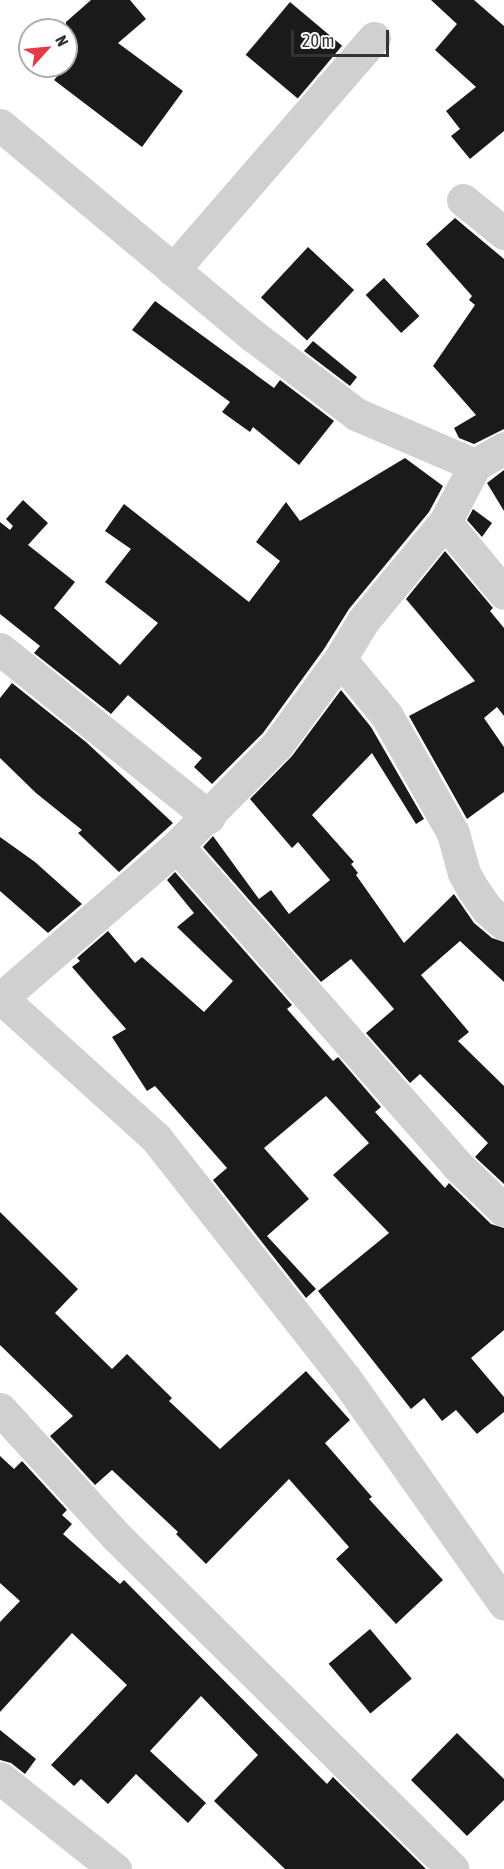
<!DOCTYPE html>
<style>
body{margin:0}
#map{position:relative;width:504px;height:1869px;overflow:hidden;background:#fff;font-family:"Asap Condensed",sans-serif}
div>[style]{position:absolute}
.building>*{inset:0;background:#1a1a1a;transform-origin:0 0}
.minor>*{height:33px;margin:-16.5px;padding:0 16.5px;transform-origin:16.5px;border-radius:16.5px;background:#d0d0d0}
span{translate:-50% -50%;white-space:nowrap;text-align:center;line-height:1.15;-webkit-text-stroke:6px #fff;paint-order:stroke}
.north{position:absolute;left:18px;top:18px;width:60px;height:60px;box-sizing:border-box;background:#fff;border:2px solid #adadad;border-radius:50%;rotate:63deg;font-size:16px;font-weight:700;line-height:24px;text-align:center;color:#333}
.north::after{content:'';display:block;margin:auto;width:21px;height:27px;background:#e63946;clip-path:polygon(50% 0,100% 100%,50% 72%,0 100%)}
.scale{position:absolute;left:291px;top:30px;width:98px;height:27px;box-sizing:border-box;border:3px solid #333;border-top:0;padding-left:8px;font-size:18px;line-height:21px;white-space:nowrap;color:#333;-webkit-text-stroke:4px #fff;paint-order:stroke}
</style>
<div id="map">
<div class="building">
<div style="clip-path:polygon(91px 0,130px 0,146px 19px,118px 43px,183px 91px,142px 147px,54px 80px,66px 66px,66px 22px)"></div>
<div style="clip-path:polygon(431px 0,474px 0,504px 26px,504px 131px,470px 159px,451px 136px,460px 129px,446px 111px,476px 87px,435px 50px,457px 24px)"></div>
<div style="left:290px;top:2px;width:68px;height:69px;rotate:40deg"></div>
<div style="clip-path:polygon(455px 218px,504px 259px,504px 429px,474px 444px,459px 438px,454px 428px,476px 415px,433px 366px,475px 305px,469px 300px,472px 296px,426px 244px)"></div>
<div style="left:308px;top:247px;width:63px;height:69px;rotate:43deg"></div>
<div style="left:384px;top:278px;width:52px;height:25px;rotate:47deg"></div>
<div style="clip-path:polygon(155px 301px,274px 388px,280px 380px,334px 421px,299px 465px,253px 427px,250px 432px,222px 412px,230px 402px,132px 330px)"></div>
<div style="clip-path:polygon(313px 341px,357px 377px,350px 386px,304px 351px)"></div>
<div style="clip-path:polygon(405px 458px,443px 486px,429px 512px,349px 609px,324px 649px,263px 733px,212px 784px,194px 767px,202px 758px,128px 695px,111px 714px,34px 653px,40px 646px,0 614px,0 522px,10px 530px,13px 526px,6px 519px,23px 500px,48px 523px,28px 545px,75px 582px,54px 608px,120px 665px,158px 623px,105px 582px,131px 549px,105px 531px,124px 504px,249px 602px,280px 561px,256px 542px,286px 502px,300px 521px)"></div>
<div style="clip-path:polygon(504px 470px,504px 511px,487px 483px)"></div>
<div style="clip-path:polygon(473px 509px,492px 523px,482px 537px,467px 520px)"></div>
<div style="clip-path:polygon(445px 551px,493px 608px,490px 611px,504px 628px,504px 716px,497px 707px,484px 718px,504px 747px,504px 792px,467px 819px,409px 716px,475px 681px,406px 599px)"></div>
<div style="clip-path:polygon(12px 683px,86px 742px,173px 823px,119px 872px,78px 833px,82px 830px,36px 793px,0 758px,0 698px)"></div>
<div style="clip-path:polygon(341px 690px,371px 727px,424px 819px,416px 824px,372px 753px,312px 815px,354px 862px,351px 864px,358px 873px,356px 875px,404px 943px,454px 894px,474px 923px,492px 938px,504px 942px,504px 982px,460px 941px,421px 975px,469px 1032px,458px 1041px,504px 1086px,504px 1184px,475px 1157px,488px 1143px,420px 1074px,410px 1083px,366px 1033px,394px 1009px,351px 959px,321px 982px,203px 847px,213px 836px,259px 899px,271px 890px,289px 914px,330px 880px,298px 842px,292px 848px,250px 799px,292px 756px)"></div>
<div style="clip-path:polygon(0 837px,35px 862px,82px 904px,48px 933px,0 891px)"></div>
<div style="clip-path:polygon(175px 872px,292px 1005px,287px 1009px,333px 1061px,338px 1057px,381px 1107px,375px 1112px,445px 1188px,449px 1183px,491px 1224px,504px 1228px,504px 1330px,471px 1358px,504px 1397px,504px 1412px,477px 1434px,456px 1410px,442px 1421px,424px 1398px,411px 1409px,318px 1291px,389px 1233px,333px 1175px,369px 1143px,326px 1096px,264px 1148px,309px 1199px,267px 1236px,316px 1289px,306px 1298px,213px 1180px,227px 1168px,155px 1086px,147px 1091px,112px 1037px,126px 1029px,72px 967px,80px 961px,77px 958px,108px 931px,135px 963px,142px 957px,204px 1012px,233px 981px,177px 927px,194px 913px,167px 880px)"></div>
<div style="clip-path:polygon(0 1212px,78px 1289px,55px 1313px,112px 1369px,127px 1354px,172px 1398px,169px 1401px,220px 1449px,306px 1371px,350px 1420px,325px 1443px,372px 1497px,369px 1499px,443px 1580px,396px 1624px,336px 1559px,349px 1547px,289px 1479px,206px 1564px,176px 1534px,178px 1532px,112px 1470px,95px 1485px,50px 1436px,73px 1416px,0 1345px)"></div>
<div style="clip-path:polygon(0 1456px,14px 1469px,22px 1461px,67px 1510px,62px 1515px,72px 1524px,63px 1534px,120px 1584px,124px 1580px,327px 1784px,333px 1777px,426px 1869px,285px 1869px,214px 1801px,258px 1755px,201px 1696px,150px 1751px,206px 1803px,188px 1823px,136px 1774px,108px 1804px,81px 1779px,74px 1786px,51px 1765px,127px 1685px,72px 1633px,0 1712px,0 1622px,20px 1601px,0 1583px)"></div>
<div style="left:370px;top:1629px;width:65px;height:54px;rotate:50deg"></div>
<div style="clip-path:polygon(0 1730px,36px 1759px,25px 1774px,11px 1763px,0 1760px)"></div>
<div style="clip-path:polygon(457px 1733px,504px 1779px,504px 1800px,467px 1836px,411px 1780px)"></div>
</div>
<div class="minor">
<div style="left:0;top:125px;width:328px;rotate:39.8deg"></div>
<div style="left:252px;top:335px;width:131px;rotate:37.2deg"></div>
<div style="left:356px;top:414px;width:129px;rotate:23.2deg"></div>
<div style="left:463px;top:200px;width:53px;rotate:38.8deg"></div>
<div style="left:173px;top:270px;width:307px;rotate:-49.1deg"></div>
<div style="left:445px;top:522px;width:92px;rotate:50.3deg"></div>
<div style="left:0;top:649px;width:268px;rotate:38.8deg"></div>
<div style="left:340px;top:659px;width:74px;rotate:50.5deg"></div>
<div style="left:387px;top:716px;width:134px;rotate:60.6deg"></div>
<div style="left:453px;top:833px;width:41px;rotate:74.6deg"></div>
<div style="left:464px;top:873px;width:18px;rotate:61deg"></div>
<div style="left:473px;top:889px;width:24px;rotate:55deg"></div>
<div style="left:487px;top:909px;width:23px;rotate:41deg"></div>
<div style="left:177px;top:846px;width:424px;rotate:48.7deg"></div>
<div style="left:457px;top:1165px;width:65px;rotate:43.8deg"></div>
<div style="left:0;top:997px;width:210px;rotate:42.1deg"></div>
<div style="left:156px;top:1138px;width:305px;rotate:51.8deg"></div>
<div style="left:345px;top:1378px;width:276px;rotate:54.8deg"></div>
<div style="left:0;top:999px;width:234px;rotate:-40.8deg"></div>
<div style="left:177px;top:846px;width:142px;rotate:-45.3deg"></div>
<div style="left:277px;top:745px;width:107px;rotate:-53.8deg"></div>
<div style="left:340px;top:659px;width:44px;rotate:-58.8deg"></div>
<div style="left:363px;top:621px;width:129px;rotate:-50.4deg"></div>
<div style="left:445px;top:522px;width:64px;rotate:-62.2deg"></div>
<div style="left:475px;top:465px;width:34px;rotate:-30deg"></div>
<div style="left:0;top:1409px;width:173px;rotate:47.6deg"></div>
<div style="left:117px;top:1537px;width:472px;rotate:44.7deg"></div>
<div style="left:0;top:1778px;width:147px;rotate:38.4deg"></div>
</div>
<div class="north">N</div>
<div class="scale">20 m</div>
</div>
